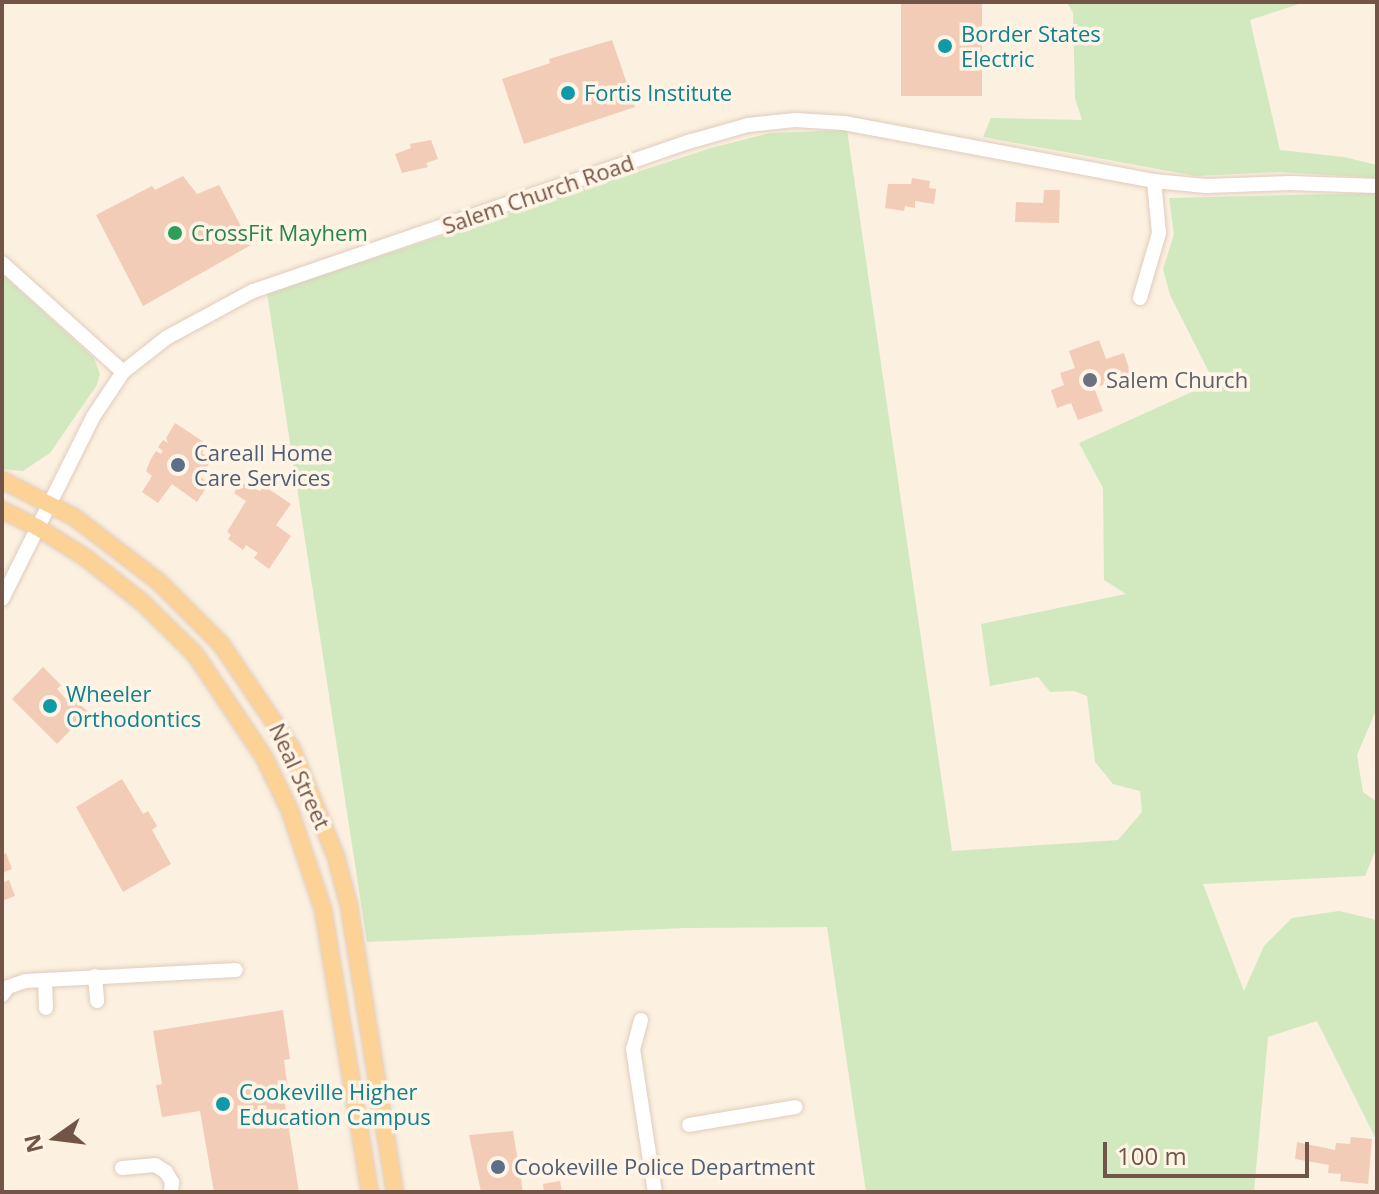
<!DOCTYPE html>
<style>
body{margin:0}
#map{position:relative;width:1379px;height:1194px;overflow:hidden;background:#fcf0e0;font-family:"Open Sans",sans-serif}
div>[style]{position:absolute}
.green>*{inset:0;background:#d2e9bf}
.building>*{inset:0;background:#f2ccb7;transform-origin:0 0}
.roads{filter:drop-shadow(0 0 2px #e0ccbc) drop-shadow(0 0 2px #e0ccbc)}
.minor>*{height:14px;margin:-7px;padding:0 7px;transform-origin:7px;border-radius:7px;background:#fff}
.major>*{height:16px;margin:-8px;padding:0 8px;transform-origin:8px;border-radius:8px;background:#fcd297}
.dots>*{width:22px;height:22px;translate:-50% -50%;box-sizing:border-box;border:4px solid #fff4e6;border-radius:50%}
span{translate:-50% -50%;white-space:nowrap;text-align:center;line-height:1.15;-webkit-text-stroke:7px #fff4e6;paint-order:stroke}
.culture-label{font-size:22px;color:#0d838f}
.left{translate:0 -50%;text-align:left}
.street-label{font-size:22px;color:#735547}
.leisure-label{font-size:22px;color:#27864d}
.worship-label{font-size:22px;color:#5b616d}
.service-label{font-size:22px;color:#4e5e75}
.frame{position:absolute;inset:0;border:4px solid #735547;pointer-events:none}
.north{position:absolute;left:16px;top:1098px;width:80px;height:80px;-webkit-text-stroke:6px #fff4e6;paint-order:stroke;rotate:256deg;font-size:22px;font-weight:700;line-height:32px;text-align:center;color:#735547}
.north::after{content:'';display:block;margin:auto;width:28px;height:36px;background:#735547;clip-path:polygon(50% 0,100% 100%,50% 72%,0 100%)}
.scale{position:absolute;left:1103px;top:1142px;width:206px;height:36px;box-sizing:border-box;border:4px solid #735547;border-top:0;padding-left:10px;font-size:24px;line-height:28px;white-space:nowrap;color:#735547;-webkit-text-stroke:6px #fff4e6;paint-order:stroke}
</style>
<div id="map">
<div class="green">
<div style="clip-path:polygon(1067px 2px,1305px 2px,1250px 20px,1280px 150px,1344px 157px,1377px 165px,1377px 178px,1279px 172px,1196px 176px,983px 137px,991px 118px,1082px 120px,1075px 98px,1073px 13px)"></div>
<div style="clip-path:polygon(847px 130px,952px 851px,1118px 840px,1142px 812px,1140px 791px,1113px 784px,1095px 762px,1087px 696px,1074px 691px,1050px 692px,1038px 677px,990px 686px,981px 624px,1126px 594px,1104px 580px,1103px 488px,1079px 443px,1214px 382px,1170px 295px,1163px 269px,1174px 234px,1169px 198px,1377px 193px,1377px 708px,1357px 755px,1363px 792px,1377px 802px,1377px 847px,1365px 876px,1203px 884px,1244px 991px,1264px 946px,1292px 918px,1339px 911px,1377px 920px,1377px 1141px,1317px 1021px,1268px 1037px,1254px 1192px,866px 1192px,827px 927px,685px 928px,367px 942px,267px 293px,711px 148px,770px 133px)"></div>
<div style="clip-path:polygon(2px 274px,94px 358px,100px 374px,97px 385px,50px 453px,23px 471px,2px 469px)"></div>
</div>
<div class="building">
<div style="left:901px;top:2px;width:81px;height:94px"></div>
<div style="clip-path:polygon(612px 40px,635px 107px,524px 144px,502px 79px,550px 63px,549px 59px)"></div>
<div style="clip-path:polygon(431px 140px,438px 159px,426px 163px,428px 167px,402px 173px,395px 154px,411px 148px,410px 144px)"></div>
<div style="clip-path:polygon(183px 176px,197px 194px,219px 185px,251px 245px,143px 306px,96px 215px,152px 186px,155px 190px)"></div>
<div style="clip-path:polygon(912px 178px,930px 181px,929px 188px,936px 189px,934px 204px,915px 201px,915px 208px,905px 206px,904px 211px,885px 208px,888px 184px,911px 184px)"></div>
<div style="clip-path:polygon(1044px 190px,1060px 190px,1059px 223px,1015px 222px,1016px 202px,1043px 203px)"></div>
<div style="clip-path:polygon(1099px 340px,1106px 359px,1124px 353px,1131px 375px,1094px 388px,1103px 411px,1078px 420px,1071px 403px,1057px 408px,1051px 390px,1064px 385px,1060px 373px,1075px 368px,1069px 351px)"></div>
<div style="clip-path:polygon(175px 423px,207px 444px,202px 453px,212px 459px,200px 477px,209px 483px,197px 502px,172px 484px,158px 503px,142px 492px,152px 476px,146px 471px,151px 459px,156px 451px,161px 454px,163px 451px,158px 447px,163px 440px,168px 443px,166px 438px)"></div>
<div style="clip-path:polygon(240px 482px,260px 491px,264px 486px,291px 504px,276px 525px,291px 536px,269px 569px,254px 558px,258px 553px,246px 545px,243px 550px,228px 539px,231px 535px,227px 532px,246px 501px,234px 493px)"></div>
<div style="clip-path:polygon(43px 667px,61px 685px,57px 689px,66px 699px,70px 694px,88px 712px,57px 744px,12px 699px)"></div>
<div style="clip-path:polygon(122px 779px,143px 814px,148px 811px,157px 826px,152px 830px,171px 864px,123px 892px,76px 807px)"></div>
<div style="clip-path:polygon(6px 853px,12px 869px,2px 873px,2px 855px)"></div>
<div style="clip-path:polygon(9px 880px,15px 896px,2px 901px,2px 883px)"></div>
<div style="clip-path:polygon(283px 1010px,290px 1059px,284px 1060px,289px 1097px,284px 1098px,299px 1192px,214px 1192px,200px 1111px,162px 1117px,156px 1085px,162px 1084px,153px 1031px)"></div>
<div style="clip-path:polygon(513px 1131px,523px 1192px,481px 1192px,469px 1135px)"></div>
<div style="clip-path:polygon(1351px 1137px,1372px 1139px,1368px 1184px,1340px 1181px,1341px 1174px,1328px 1173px,1329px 1165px,1295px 1159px,1297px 1142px,1335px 1150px,1336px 1143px,1350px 1144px)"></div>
<div style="clip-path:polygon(560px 1181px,562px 1192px,544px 1192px,543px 1184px)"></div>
</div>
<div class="roads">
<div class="minor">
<div style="left:2px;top:263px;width:163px;rotate:42deg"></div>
<div style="left:1140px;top:298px;width:68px;rotate:-73.7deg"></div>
<div style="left:1159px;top:233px;width:52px;rotate:-95.5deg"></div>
<div style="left:2px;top:599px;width:203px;rotate:-63.4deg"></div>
<div style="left:93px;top:417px;width:54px;rotate:-56.3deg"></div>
<div style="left:123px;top:372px;width:55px;rotate:-38.3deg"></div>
<div style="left:166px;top:338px;width:99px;rotate:-28.4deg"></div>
<div style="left:253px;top:291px;width:460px;rotate:-18.9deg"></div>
<div style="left:688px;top:142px;width:62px;rotate:-15.8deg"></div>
<div style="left:748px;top:125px;width:47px;rotate:-6.1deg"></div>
<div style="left:795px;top:120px;width:49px;rotate:3.5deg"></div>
<div style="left:844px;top:123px;width:315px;rotate:10.6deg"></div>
<div style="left:1154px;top:181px;width:52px;rotate:5.5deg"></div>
<div style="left:1206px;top:186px;width:84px;rotate:-2deg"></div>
<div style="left:1290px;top:183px;width:87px;rotate:2deg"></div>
<div style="left:95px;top:976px;width:25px;rotate:85deg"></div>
<div style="left:45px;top:980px;width:28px;rotate:88deg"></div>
<div style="left:2px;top:995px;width:10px;rotate:-53deg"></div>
<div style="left:8px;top:987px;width:18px;rotate:-19deg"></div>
<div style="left:25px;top:981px;width:211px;rotate:-3deg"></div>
<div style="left:641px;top:1020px;width:30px;rotate:105deg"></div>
<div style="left:633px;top:1049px;width:145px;rotate:81.3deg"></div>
<div style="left:689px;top:1125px;width:108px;rotate:-9.6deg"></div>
<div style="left:122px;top:1168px;width:33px;rotate:-5deg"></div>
<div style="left:155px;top:1165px;width:13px;rotate:32deg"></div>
<div style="left:166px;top:1172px;width:12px;rotate:59deg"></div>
<div style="left:172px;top:1182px;width:10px;rotate:96deg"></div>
</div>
<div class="major">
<div style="left:2px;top:480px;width:81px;rotate:27.2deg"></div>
<div style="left:74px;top:517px;width:107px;rotate:37.4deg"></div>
<div style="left:159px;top:582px;width:88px;rotate:45deg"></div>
<div style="left:221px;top:644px;width:127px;rotate:55.9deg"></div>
<div style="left:292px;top:749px;width:117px;rotate:67.8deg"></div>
<div style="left:336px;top:857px;width:51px;rotate:75.1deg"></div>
<div style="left:349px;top:906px;width:290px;rotate:80.9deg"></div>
<div style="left:2px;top:510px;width:39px;rotate:26deg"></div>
<div style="left:37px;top:527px;width:58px;rotate:32.3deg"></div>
<div style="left:86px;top:558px;width:71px;rotate:38.2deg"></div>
<div style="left:142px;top:602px;width:74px;rotate:44.5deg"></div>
<div style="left:195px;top:654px;width:124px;rotate:56.2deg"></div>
<div style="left:264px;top:757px;width:60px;rotate:64.3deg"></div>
<div style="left:290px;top:811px;width:103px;rotate:71.4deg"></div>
<div style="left:323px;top:909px;width:287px;rotate:80.6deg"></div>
</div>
</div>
<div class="dots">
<div style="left:945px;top:46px;background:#0f9aa8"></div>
<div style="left:568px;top:93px;background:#0f9aa8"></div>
<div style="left:175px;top:233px;background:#2e9e5b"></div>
<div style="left:1090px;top:380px;background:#6b7280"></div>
<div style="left:178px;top:465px;background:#5c6f8a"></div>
<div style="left:50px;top:706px;background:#0f9aa8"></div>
<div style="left:223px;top:1104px;background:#0f9aa8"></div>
<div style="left:498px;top:1167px;background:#5c6f8a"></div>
</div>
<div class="culture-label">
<span class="left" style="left:961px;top:46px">Border States<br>Electric</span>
<span class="left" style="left:584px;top:93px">Fortis Institute</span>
<span class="left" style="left:66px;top:706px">Wheeler<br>Orthodontics</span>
<span class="left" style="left:239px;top:1104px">Cookeville Higher<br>Education Campus</span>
</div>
<div class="street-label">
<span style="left:538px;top:194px;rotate:-19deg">Salem Church Road</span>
<span style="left:300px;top:776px;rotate:65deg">Neal Street</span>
</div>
<div class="leisure-label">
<span class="left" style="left:191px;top:233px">CrossFit Mayhem</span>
</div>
<div class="worship-label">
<span class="left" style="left:1106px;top:380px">Salem Church</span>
</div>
<div class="service-label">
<span class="left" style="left:194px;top:465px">Careall Home<br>Care Services</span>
<span class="left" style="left:514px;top:1167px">Cookeville Police Department</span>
</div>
<div class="frame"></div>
<div class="north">N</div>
<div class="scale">100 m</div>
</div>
